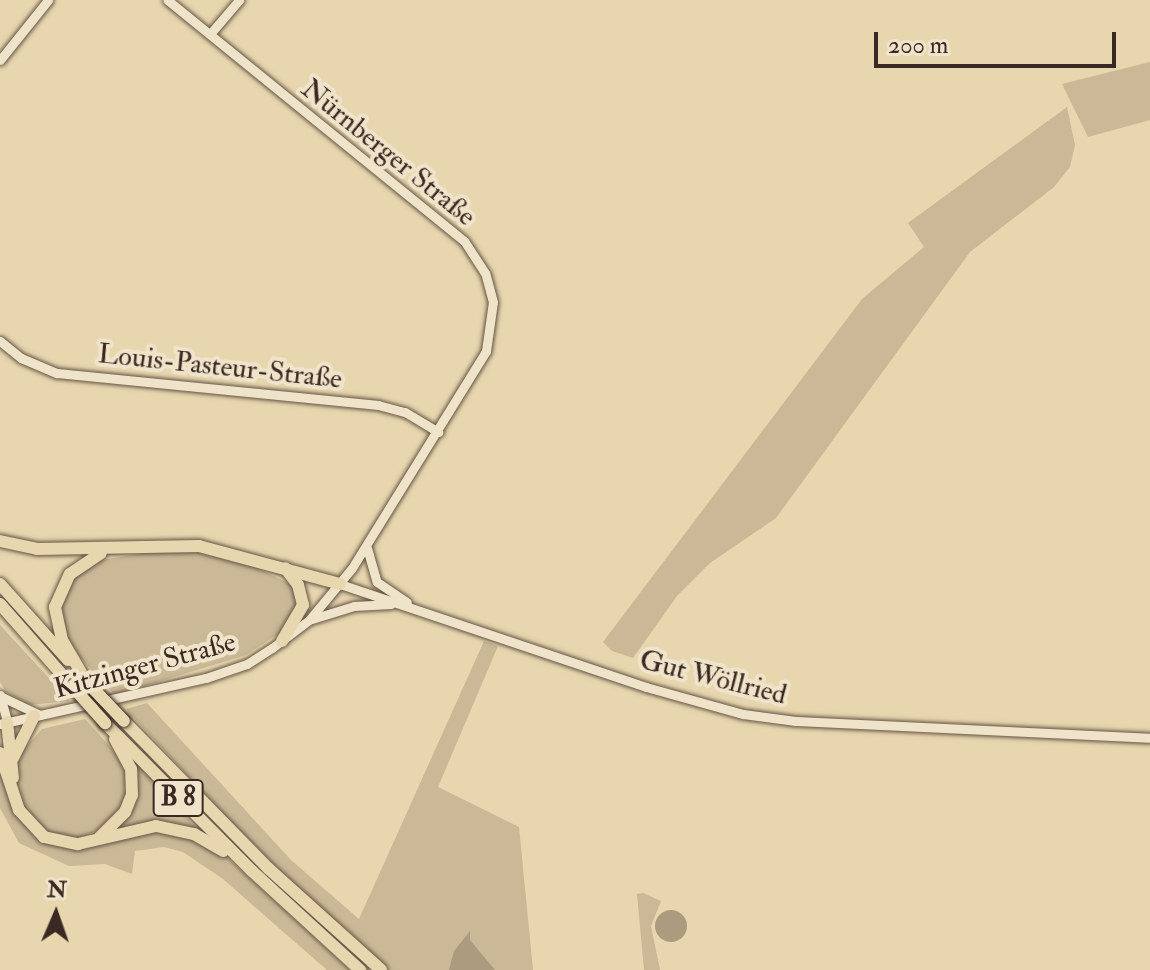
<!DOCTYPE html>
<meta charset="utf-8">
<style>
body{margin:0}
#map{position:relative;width:1150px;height:970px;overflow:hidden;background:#e7d6ae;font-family:"IM FELL Double Pica",serif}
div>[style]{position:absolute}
.green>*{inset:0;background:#cab896}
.water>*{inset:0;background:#ac9b7e}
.round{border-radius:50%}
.roads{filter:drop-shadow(0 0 2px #655445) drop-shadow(0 0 2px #655445)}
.minor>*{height:9px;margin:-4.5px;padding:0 4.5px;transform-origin:4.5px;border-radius:4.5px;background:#efe4ca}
.highway>*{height:12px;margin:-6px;padding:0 6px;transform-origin:6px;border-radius:6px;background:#e7d6ae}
.bridges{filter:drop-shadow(0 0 2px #3a2822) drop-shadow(0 0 2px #3a2822)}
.highway-bridge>*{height:12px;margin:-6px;padding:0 6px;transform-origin:6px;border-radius:6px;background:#e7d6ae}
span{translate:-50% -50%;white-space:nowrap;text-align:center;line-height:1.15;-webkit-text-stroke:8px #efe4ca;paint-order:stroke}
.shield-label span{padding:2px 6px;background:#efe4ca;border:2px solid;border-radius:6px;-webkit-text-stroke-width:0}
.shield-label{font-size:26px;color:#3a2822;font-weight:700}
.street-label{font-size:28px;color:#3a2822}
.north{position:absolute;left:16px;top:874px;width:80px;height:80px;-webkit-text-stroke:6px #efe4ca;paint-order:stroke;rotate:2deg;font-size:22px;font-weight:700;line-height:32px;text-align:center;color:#3a2822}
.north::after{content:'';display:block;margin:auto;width:28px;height:36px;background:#3a2822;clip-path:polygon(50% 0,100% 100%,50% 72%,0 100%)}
.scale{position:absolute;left:874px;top:32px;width:242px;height:36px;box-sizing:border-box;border:4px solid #3a2822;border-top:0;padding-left:10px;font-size:24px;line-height:28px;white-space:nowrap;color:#3a2822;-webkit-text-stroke:6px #efe4ca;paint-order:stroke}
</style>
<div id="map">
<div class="green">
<div style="clip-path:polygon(1150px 62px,1150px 120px,1088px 137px,1062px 84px)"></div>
<div style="clip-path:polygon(1067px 107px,1075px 145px,1070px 167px,1054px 187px,970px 252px,776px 518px,710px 563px,677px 596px,633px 658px,612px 651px,603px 642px,862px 299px,924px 247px,908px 223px)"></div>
<div style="clip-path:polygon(158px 551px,199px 553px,257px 568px,292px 585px,299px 604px,288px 627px,246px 655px,115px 695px,66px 642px,57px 615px,64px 587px,95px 561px)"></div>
<div style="clip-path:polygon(0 625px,70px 701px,28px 705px,6px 692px,0 682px)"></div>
<div style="clip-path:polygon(484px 641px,498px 646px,438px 787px,519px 827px,533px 970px,388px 970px,275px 870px,126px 709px,147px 703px,291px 860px,359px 919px)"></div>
<div style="clip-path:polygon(85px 719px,123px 761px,128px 784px,124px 804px,107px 827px,76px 839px,45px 832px,27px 815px,17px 791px,17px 757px,42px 729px)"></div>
<div style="clip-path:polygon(128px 752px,200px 833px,176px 826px,106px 835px,126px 813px)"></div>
<div style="clip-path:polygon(0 768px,15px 812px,41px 840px,71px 849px,137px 832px,173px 830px,220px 851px,350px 970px,327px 970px,223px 879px,183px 852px,164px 847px,135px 851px,132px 874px,105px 864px,69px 866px,19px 843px,0 808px)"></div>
<div style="clip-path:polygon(643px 893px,661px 901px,651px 926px,660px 970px,644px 970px,637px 894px)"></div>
</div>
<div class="water">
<div class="round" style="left:655px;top:910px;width:32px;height:32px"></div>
<div style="clip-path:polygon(470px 931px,470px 940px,495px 970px,449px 970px,454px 951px)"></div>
</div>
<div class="roads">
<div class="minor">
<div style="left:210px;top:34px;width:45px;rotate:-49.5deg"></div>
<div style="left:0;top:60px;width:77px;rotate:-51.3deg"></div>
<div style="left:0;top:341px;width:27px;rotate:39deg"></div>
<div style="left:21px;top:358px;width:39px;rotate:23deg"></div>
<div style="left:57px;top:373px;width:323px;rotate:5.7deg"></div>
<div style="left:378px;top:405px;width:28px;rotate:15deg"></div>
<div style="left:405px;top:412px;width:39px;rotate:31deg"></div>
<div style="left:367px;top:548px;width:35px;rotate:74deg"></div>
<div style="left:377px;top:582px;width:36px;rotate:34deg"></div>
<div style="left:340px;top:584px;width:323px;rotate:18.6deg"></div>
<div style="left:646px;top:687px;width:101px;rotate:15.6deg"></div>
<div style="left:743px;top:714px;width:53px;rotate:7.5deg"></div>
<div style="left:796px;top:721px;width:354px;rotate:2.7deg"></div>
<div style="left:312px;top:619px;width:44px;rotate:-17.2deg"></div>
<div style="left:354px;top:606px;width:37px;rotate:-3deg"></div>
<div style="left:0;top:695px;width:28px;rotate:75deg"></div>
<div style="left:2px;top:697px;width:42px;rotate:25.3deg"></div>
<div style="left:0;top:724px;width:211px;rotate:-12.6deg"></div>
<div style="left:206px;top:678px;width:43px;rotate:-18.9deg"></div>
<div style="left:247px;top:664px;width:30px;rotate:-33deg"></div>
<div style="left:272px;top:648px;width:46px;rotate:-37.1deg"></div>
<div style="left:309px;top:620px;width:67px;rotate:-50.4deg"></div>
<div style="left:352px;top:568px;width:255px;rotate:-58.3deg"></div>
<div style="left:486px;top:351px;width:49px;rotate:-81.9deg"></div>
<div style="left:493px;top:302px;width:30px;rotate:-105deg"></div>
<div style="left:485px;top:273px;width:38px;rotate:-123deg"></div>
<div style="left:464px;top:241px;width:382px;rotate:-140.9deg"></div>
</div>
<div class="highway">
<div style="left:0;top:541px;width:38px;rotate:12deg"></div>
<div style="left:37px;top:549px;width:162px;rotate:-1.1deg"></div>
<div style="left:199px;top:546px;width:146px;rotate:15.1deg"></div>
<div style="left:0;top:584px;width:102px;rotate:48.2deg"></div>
<div style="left:0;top:604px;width:109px;rotate:48.7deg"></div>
<div style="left:282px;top:641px;width:42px;rotate:-59.7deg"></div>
<div style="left:303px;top:605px;width:21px;rotate:-104deg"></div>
<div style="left:298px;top:585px;width:21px;rotate:-127deg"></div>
<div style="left:86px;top:681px;width:48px;rotate:-120.3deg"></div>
<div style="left:62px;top:640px;width:34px;rotate:-102deg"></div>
<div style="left:55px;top:607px;width:36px;rotate:-66deg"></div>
<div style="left:70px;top:574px;width:37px;rotate:-34deg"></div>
<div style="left:124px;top:721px;width:207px;rotate:45.6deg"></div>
<div style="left:269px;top:869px;width:151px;rotate:42deg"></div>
<div style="left:7px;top:722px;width:56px;rotate:83.9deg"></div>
<div style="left:105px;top:723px;width:209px;rotate:45.2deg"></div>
<div style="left:252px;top:871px;width:147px;rotate:42.5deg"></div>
<div style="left:0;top:753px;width:60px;rotate:71.6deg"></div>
<div style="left:19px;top:810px;width:37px;rotate:47deg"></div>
<div style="left:44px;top:837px;width:35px;rotate:12deg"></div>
<div style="left:78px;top:844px;width:80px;rotate:-13deg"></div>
<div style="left:156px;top:826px;width:39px;rotate:12deg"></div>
<div style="left:194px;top:834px;width:34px;rotate:30deg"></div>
<div style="left:13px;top:758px;width:47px;rotate:-63.4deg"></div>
<div style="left:100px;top:837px;width:35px;rotate:-45deg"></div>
<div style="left:125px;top:812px;width:18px;rotate:-68deg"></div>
<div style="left:132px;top:795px;width:26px;rotate:-92deg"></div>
<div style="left:131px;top:769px;width:34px;rotate:-118deg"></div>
</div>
</div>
<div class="bridges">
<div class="highway-bridge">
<div style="left:86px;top:681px;width:55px;rotate:46.5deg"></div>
<div style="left:72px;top:686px;width:50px;rotate:48.3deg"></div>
</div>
</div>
<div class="shield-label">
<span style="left:178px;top:798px">B 8</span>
</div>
<div class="street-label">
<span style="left:388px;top:153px;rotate:39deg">Nürnberger Straße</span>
<span style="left:220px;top:367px;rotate:6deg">Louis-Pasteur-Straße</span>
<span style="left:145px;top:666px;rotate:-15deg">Kitzinger Straße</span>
<span style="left:713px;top:678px;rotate:14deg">Gut Wöllried</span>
</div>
<div class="north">N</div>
<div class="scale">200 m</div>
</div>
